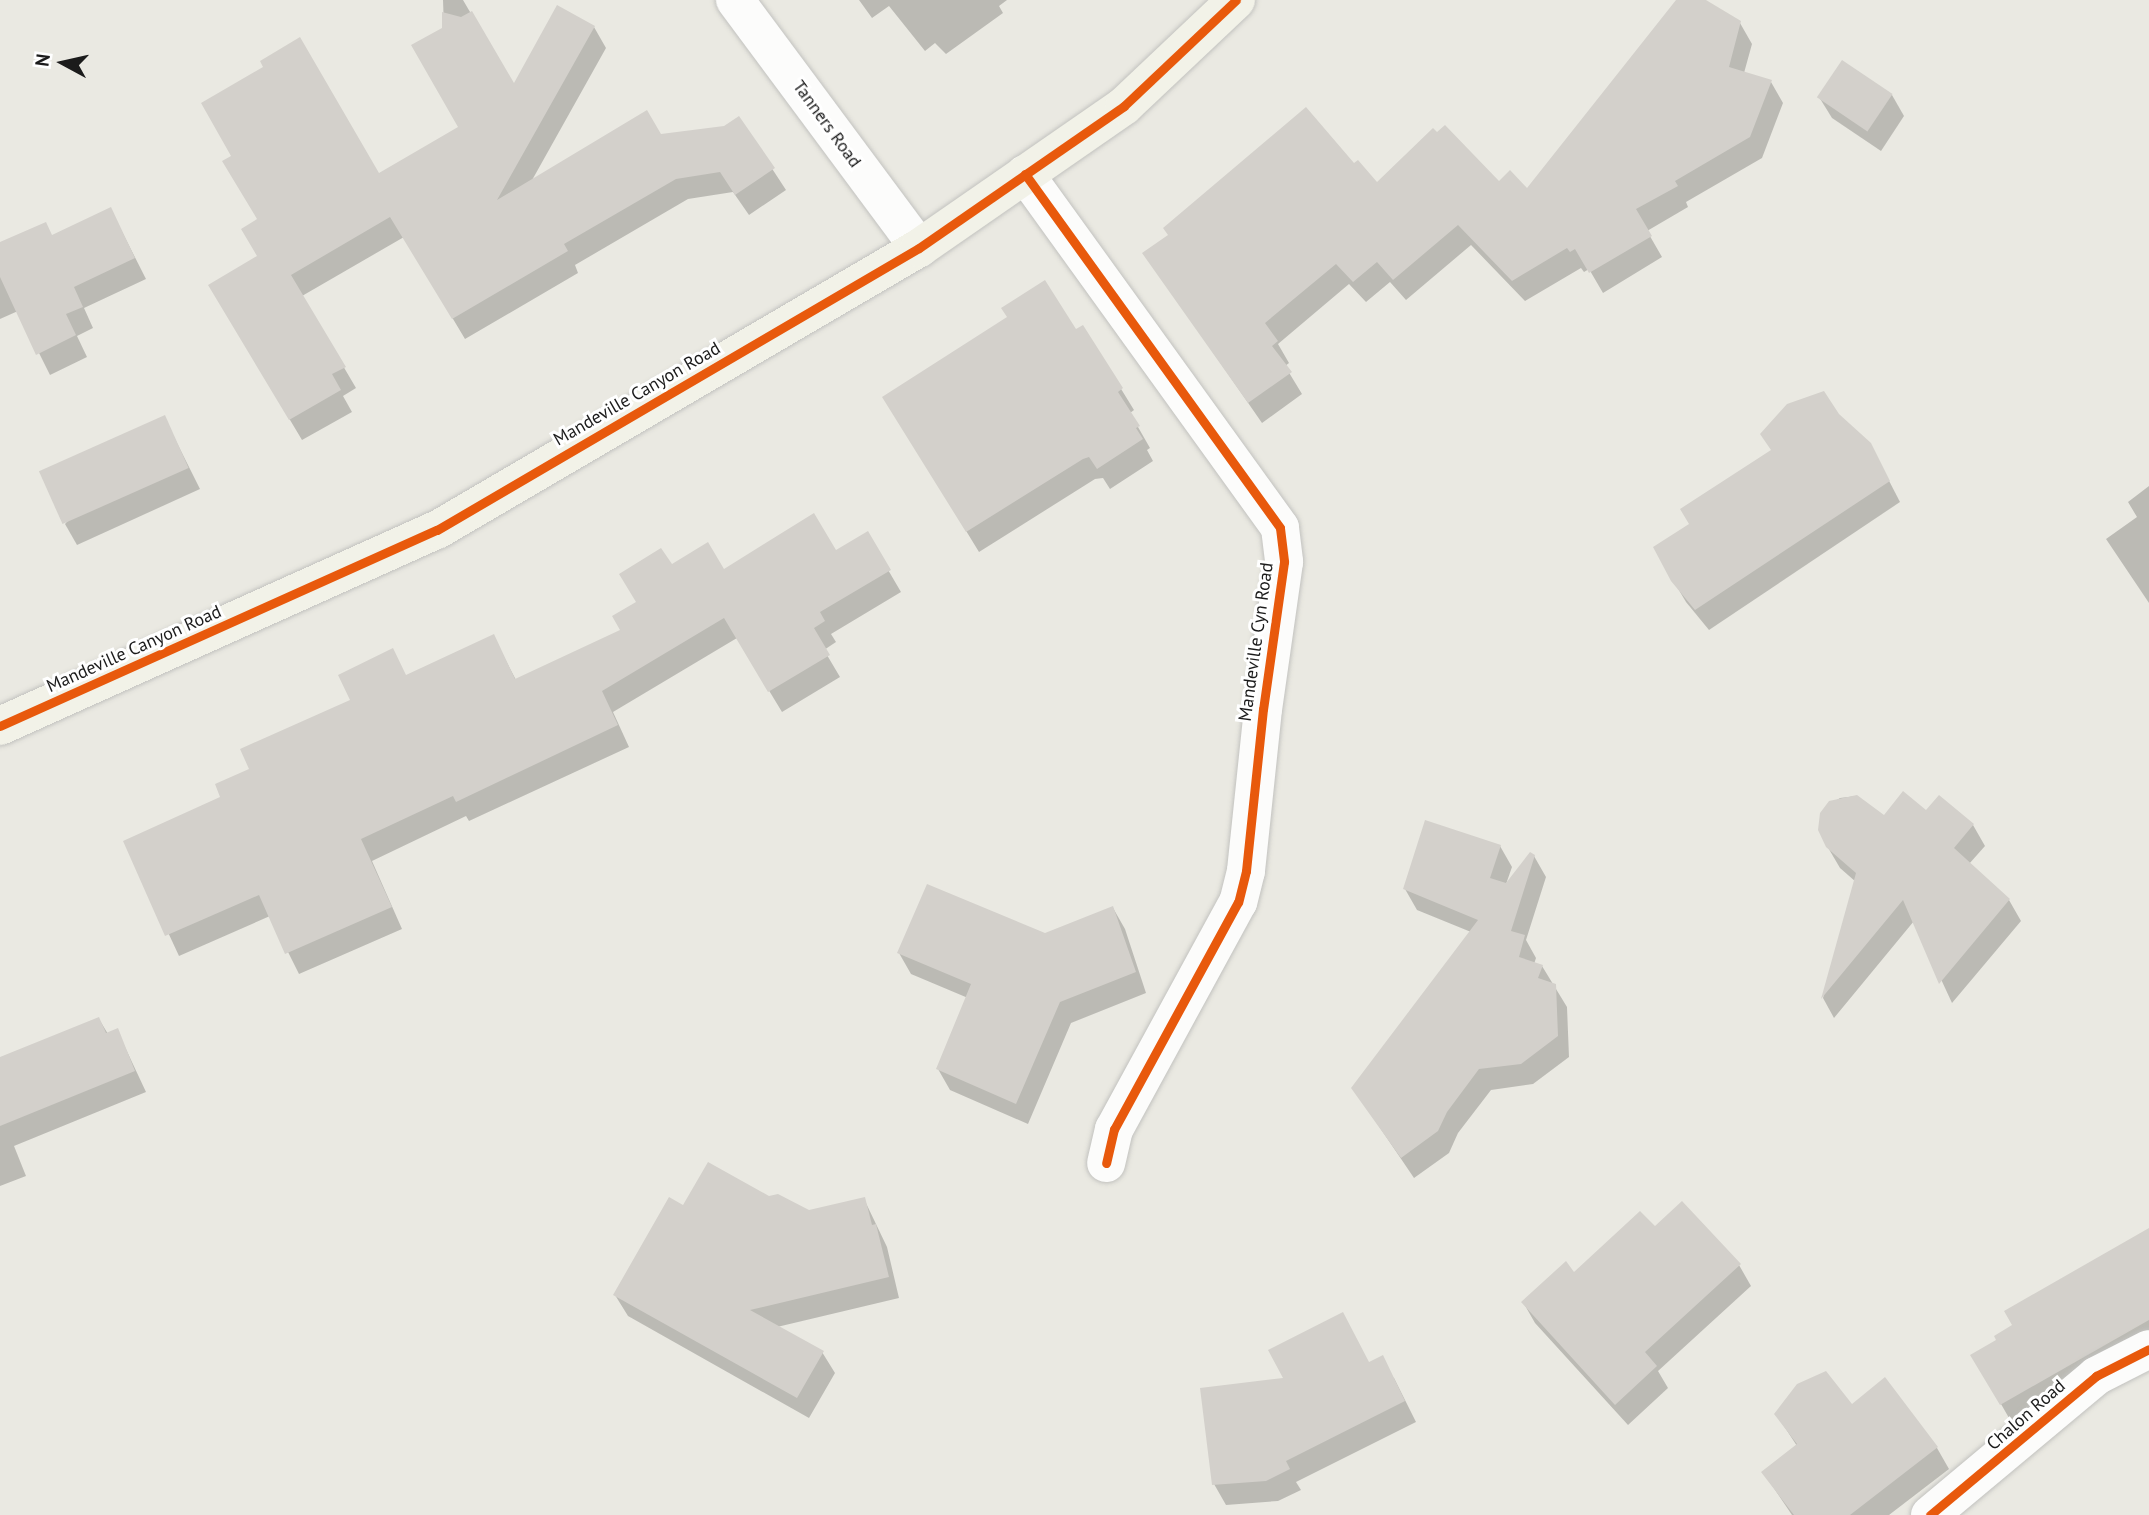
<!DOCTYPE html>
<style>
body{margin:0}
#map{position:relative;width:2149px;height:1515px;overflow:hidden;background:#eae9e2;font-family:"PT Sans",sans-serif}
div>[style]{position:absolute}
.shadow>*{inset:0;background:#0003}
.building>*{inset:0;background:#d3d0cb;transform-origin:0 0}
.roads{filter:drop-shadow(0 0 2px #c2c2bf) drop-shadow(0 0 2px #c2c2bf)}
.street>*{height:38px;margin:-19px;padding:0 19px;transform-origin:19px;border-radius:19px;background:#fcfcfb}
.secondary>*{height:38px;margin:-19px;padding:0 19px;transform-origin:19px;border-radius:19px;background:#f2f2e8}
.cycleway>*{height:9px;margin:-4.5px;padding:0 4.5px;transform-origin:4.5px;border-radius:4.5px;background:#e8590c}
span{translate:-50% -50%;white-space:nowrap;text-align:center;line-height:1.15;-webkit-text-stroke:6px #fff;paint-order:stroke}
.street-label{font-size:18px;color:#1b1b1b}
.north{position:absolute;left:28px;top:28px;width:70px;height:70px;-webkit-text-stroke:5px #fff;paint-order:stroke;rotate:278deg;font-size:19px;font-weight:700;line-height:28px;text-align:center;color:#1b1b1b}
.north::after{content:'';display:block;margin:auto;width:24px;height:32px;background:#1b1b1b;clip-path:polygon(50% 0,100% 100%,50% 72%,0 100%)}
</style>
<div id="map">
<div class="shadow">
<div style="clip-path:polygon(443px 0,463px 0,514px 87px,594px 27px,606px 48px,531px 182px,660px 136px,725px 128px,739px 118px,786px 190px,749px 215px,733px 192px,688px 199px,575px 265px,578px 273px,465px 339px,404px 237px,302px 296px,356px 388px,343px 396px,352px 412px,302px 440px,210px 286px,259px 257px,259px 220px,379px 175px,460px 127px,444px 29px)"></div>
<div style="clip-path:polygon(859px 0,1007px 0,999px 6px,1003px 13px,946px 54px,935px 43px,925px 51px,889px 6px,872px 18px)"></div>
<div style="clip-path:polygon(1678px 0,1702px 0,1740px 23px,1752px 44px,1744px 73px,1771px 82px,1783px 103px,1762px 158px,1686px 202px,1688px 207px,1647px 231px,1662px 257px,1603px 293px,1589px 269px,1584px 272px,1581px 268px,1525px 301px,1471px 245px,1406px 300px,1390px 282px,1366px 302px,1349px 284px,1278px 344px,1289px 363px,1285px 366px,1302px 394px,1262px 423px,1145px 254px,1354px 166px,1377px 185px,1499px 183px,1527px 191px)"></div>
<div style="clip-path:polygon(1892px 95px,1904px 116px,1881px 151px,1832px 118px,1819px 97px)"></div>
<div style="clip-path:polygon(111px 210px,146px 279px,84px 308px,93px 328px,77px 336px,87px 357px,50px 375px,18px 311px,0 319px,0 244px,52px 237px)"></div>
<div style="clip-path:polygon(1083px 327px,1134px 410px,1130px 413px,1150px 448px,1147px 450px,1153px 461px,1110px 489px,1103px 478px,1095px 479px,979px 552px,897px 418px)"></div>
<div style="clip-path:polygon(1838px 415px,1870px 444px,1900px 502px,1709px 630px,1686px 602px,1673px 580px,1691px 525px)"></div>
<div style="clip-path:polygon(164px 417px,200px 489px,77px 545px,65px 524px)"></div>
<div style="clip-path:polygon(2149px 486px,2149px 603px,2106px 539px,2137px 517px,2128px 502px)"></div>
<div style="clip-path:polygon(867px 534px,901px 592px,831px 634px,836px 642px,824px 650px,840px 677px,782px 712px,737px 638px,613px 712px,629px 747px,469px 821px,466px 816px,372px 861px,402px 929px,299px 974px,270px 916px,179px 956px,126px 842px,223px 798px,251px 770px,407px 676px,493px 636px,516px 680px,622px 631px,637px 603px,671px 567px,724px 571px,836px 553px)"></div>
<div style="clip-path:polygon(1857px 796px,1884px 818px,1926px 813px,1973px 825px,1985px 846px,1969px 864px,2009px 900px,2021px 921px,1952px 1003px,1914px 921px,1834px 1018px,1823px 998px,1856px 882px,1840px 868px,1823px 839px,1826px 807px,1840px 798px)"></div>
<div style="clip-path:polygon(1500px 846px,1512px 867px,1505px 887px,1534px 856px,1546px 877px,1526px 940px,1536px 958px,1534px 964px,1542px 966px,1567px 1007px,1569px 1057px,1533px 1084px,1491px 1090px,1458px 1133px,1449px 1153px,1414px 1178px,1353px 1088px,1471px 932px,1417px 910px,1405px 889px)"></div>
<div style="clip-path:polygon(1113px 908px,1125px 929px,1146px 993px,1071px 1023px,1028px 1124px,950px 1090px,938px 1069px,968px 998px,911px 974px,899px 953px,1045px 935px)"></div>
<div style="clip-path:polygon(99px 1019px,108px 1034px,117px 1030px,146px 1092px,14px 1146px,26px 1176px,0 1186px,0 1059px)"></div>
<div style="clip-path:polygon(769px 1197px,809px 1212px,864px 1199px,887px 1247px,899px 1298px,777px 1327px,822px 1352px,835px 1373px,809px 1418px,628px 1316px,615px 1295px,684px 1208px)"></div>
<div style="clip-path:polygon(1655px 1229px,1739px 1265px,1751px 1286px,1658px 1371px,1668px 1388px,1628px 1425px,1535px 1323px,1523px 1302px)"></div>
<div style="clip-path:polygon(2149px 1230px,2149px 1347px,2013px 1425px,1973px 1355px,1998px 1341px)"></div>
<div style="clip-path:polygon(1369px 1364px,1394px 1378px,1416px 1422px,1296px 1482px,1301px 1490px,1278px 1501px,1226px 1505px,1214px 1484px)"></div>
<div style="clip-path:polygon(1852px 1406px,1937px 1448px,1949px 1469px,1889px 1515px,1792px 1515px,1763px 1472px,1797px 1446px,1776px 1414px)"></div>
</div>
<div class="building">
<div style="clip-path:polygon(1676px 0,1706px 0,1741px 21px,1729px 67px,1772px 80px,1750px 137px,1675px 181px,1678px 186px,1636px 209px,1652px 236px,1589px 273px,1575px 249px,1570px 252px,1567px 248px,1512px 281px,1458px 225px,1393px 280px,1377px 262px,1353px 282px,1336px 264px,1265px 323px,1278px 341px,1272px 346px,1292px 372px,1248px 403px,1142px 253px,1168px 235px,1163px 228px,1306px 107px,1354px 163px,1358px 160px,1377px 182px,1433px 128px,1437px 132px,1445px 125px,1499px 181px,1510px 170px,1527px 188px)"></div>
<div style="clip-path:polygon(557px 5px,595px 26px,497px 200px,647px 110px,661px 134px,724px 126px,739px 116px,775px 168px,735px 195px,720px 172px,676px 179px,564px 244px,568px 251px,452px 319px,390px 217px,291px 275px,346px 367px,332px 374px,341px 390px,289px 420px,208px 285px,257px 256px,241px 229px,257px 219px,222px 161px,231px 156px,201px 103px,263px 67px,260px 61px,300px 37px,379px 173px,458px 127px,411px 45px,442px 28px,442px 12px,461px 17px,472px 11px,514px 83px)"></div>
<div style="left:1842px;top:60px;width:61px;height:45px;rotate:34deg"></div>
<div style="clip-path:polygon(111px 207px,135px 258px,74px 287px,83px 307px,66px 314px,76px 335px,36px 355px,0 277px,0 242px,46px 222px,52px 235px)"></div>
<div style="clip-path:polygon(1045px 280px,1076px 329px,1083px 325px,1123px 388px,1118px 392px,1140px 426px,1136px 428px,1143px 439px,1097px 469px,1089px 457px,1083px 459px,966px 532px,882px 397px,1007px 317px,1001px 308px)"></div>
<div style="clip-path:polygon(1824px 391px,1839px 414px,1871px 443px,1890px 481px,1695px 610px,1671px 581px,1653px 547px,1689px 524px,1680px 509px,1771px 450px,1760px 434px,1787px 404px)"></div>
<div style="left:165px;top:415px;width:58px;height:138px;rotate:66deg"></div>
<div style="clip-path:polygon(814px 513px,836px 550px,868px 531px,891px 570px,820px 612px,825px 621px,814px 628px,830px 655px,768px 692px,724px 618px,602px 691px,618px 725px,456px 802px,453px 796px,361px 839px,392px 907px,285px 954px,259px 895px,165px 936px,123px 841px,220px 797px,215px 784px,249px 769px,240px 749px,350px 700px,338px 675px,393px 648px,406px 675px,494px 634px,515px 679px,620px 630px,612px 616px,636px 602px,619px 574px,661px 548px,672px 564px,708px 542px,724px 569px)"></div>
<div style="clip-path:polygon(1903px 791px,1926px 810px,1939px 795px,1974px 824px,1954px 848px,2010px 899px,1939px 984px,1903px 900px,1821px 999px,1856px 873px,1826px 847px,1818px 830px,1820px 813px,1829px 801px,1857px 795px,1884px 815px)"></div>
<div style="clip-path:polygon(1425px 820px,1501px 845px,1490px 878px,1506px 883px,1530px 852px,1535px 855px,1511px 931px,1525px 935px,1519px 957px,1543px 965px,1538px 978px,1556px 984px,1558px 1036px,1521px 1064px,1479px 1069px,1447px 1112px,1438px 1131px,1401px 1158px,1351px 1088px,1478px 920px,1403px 889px)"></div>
<div style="clip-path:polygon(927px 884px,1045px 933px,1113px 906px,1136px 972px,1060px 1002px,1016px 1104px,936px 1069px,971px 984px,897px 953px)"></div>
<div style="clip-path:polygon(99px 1017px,106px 1033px,118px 1028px,135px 1071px,0 1126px,0 1057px)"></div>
<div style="clip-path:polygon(708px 1162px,769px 1196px,778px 1194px,809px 1210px,865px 1197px,872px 1225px,876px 1224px,889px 1277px,750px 1310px,824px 1351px,797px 1398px,613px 1295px,669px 1197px,683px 1205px)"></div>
<div style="clip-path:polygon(1682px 1201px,1741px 1264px,1645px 1352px,1657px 1366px,1615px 1405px,1521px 1302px,1566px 1261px,1574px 1272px,1640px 1211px,1655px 1226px)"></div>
<div style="clip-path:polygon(2149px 1228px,2149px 1320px,2000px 1405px,1970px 1355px,1996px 1340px,1994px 1336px,2012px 1325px,2004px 1311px)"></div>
<div style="clip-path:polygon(1343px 1312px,1369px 1362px,1383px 1355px,1405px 1401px,1286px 1461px,1290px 1469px,1266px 1481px,1212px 1485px,1200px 1388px,1283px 1378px,1268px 1350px)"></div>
<div style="clip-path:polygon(1826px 1371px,1852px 1404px,1885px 1377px,1938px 1447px,1850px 1515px,1794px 1515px,1761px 1472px,1797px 1444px,1774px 1414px,1797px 1384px)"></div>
</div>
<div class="roads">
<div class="street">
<div style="left:735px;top:0;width:309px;rotate:53.4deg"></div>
<div style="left:1025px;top:174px;width:436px;rotate:54.2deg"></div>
<div style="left:1280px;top:528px;width:34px;rotate:83deg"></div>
<div style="left:1284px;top:562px;width:148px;rotate:98.1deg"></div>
<div style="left:1263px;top:709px;width:163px;rotate:96deg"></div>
<div style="left:1246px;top:871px;width:32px;rotate:104deg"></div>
<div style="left:1238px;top:902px;width:259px;rotate:118.6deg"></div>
<div style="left:1114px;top:1129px;width:35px;rotate:103deg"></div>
<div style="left:1930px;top:1515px;width:217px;rotate:-39.9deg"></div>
<div style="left:2096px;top:1376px;width:59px;rotate:-27deg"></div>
</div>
<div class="secondary">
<div style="left:0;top:726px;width:479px;rotate:-24.2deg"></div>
<div style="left:437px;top:530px;width:558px;rotate:-30.33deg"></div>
<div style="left:919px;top:248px;width:249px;rotate:-34.7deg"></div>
<div style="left:1124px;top:106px;width:154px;rotate:-43.4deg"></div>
</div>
</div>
<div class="cycleway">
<div style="left:1025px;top:174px;width:436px;rotate:54.2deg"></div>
<div style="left:1280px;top:528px;width:34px;rotate:83deg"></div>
<div style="left:1284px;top:562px;width:148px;rotate:98.1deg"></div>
<div style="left:1263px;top:709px;width:163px;rotate:96deg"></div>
<div style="left:1246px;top:871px;width:32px;rotate:104deg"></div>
<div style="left:1238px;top:902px;width:259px;rotate:118.6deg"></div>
<div style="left:1114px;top:1129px;width:35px;rotate:103deg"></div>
<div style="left:0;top:726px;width:479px;rotate:-24.2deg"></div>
<div style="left:437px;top:530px;width:558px;rotate:-30.33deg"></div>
<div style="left:919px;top:248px;width:249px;rotate:-34.7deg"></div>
<div style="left:1124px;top:106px;width:154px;rotate:-43.4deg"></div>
<div style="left:1930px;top:1515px;width:217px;rotate:-39.9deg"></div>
<div style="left:2096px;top:1376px;width:59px;rotate:-27deg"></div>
</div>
<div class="street-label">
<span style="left:827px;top:124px;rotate:54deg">Tanners Road</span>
<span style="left:637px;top:394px;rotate:-30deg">Mandeville Canyon Road</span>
<span style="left:1256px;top:642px;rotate:-82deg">Mandeville Cyn Road</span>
<span style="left:134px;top:649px;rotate:-24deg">Mandeville Canyon Road</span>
<span style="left:2026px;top:1415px;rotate:-41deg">Chalon Road</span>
</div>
<div class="north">N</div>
</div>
